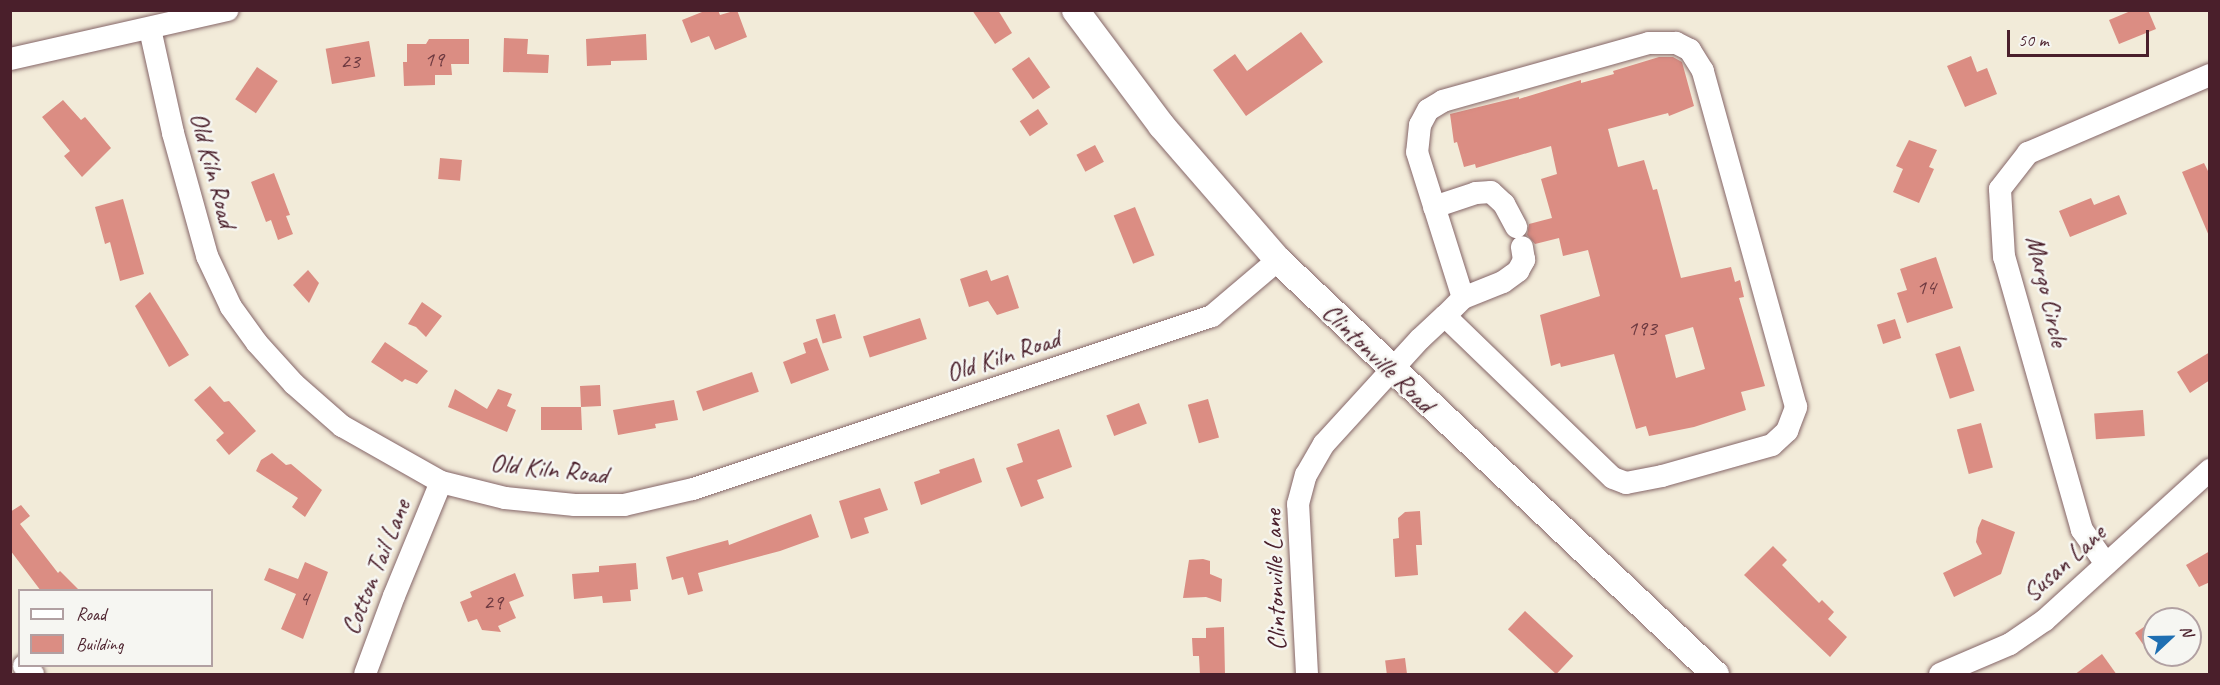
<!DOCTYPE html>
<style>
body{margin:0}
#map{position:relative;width:2220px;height:685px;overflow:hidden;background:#f2ebd9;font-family:Caveat,sans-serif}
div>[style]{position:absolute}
.building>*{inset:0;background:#db8d83;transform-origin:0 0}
.roads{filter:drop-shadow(0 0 2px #856668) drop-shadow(0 0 2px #856668)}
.minor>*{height:22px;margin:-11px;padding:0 11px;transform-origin:11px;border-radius:11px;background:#fff}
.major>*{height:27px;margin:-13.5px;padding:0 13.5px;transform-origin:13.5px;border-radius:13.5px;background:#fff}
span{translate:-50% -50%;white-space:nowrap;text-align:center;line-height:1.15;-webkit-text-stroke:5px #f6f6f2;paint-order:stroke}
.number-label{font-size:22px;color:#6e3a41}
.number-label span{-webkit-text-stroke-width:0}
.street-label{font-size:26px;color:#4a1f2b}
.frame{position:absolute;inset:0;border:12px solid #4a1f2b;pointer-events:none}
.legend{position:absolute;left:18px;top:589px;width:195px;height:78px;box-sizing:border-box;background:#f6f6f2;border:2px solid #b1a0a2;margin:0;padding:8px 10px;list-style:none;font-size:18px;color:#4a1f2b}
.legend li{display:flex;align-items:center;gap:12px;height:30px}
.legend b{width:30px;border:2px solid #b1a0a2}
.north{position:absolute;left:2142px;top:607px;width:60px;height:60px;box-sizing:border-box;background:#f6f6f2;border:2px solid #b1a0a2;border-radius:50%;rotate:68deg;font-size:16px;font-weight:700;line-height:24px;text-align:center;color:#4a1f2b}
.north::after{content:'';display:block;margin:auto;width:21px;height:27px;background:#1f6fb2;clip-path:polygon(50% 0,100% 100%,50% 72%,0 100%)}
.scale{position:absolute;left:2007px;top:30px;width:142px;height:27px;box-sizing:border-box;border:3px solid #4a1f2b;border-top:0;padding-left:8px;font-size:18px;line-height:21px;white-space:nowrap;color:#4a1f2b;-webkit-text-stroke:4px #f6f6f2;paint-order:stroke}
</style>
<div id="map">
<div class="building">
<div style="clip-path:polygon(707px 10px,718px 10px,720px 15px,737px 10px,747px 37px,715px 50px,709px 36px,691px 43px,682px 20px)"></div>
<div style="clip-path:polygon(972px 10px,998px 10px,1012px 33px,995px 44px)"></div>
<div style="clip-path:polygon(2133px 10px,2148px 10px,2156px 29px,2119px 44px,2109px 20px)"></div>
<div style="clip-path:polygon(1301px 32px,1323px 62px,1246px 116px,1213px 70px,1235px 54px,1247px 71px)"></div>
<div style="clip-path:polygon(646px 34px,647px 60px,611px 61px,611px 65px,587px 66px,586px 39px)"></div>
<div style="clip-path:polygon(504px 38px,528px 39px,527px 54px,549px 55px,548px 73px,503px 72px)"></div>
<div style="clip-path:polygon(429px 39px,469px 39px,469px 64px,451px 64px,452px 75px,435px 75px,435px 85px,404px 86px,403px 62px,407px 62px,407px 44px,426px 44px)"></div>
<div style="left:369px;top:41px;width:36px;height:44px;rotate:80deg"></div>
<div style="clip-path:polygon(1971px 56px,1977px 72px,1987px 68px,1997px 94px,1965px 107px,1947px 66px)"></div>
<div style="left:1029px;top:57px;width:37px;height:21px;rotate:55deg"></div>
<div style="clip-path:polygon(evenodd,1659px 57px,1673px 57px,1682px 62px,1694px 106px,1669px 116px,1668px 113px,1608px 129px,1618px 167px,1644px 160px,1653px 190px,1657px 189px,1681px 278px,1731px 267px,1735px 282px,1740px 280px,1744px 297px,1739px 298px,1765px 386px,1741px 392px,1746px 410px,1694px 427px,1649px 436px,1646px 426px,1636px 429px,1614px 354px,1561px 367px,1560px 363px,1551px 366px,1540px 315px,1600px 296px,1588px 250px,1563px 256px,1559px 238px,1535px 244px,1527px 235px,1529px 224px,1552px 218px,1541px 179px,1557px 174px,1551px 146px,1476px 168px,1475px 164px,1464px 167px,1457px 142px,1454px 143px,1450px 114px,1519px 97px,1519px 99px,1581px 80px,1581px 83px,1614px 74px,1613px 71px,1659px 57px,1693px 327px,1705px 369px,1676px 378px,1665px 335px,1693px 327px)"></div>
<div style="left:257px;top:67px;width:25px;height:39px;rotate:34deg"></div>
<div style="clip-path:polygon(63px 100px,81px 120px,85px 117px,111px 148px,82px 177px,64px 156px,70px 151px,42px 117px)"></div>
<div style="left:1038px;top:109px;width:18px;height:22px;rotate:56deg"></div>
<div style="clip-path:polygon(1909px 140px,1937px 150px,1929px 167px,1934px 169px,1919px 203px,1893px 192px,1903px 169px,1896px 166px)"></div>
<div style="left:1095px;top:145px;width:19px;height:21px;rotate:62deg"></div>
<div style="left:440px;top:158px;width:22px;height:21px;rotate:5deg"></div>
<div style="clip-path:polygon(2204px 163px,2210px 175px,2209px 236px,2182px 172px)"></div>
<div style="clip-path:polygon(274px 173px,290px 215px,286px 216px,293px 234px,278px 240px,271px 220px,266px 222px,251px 182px)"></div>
<div style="clip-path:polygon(2119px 195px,2127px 214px,2070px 237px,2059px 211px,2091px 198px,2094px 205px)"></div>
<div style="clip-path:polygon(123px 199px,144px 274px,120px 281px,110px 242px,105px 244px,95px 207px)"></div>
<div style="left:1135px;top:207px;width:52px;height:23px;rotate:68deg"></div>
<div style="clip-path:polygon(1936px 257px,1953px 308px,1907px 323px,1897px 293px,1907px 290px,1900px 269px)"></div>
<div style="clip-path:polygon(308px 270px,319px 283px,309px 303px,293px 285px)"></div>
<div style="clip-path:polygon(987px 270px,991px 281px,1008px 275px,1019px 308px,997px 315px,988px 301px,969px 307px,960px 279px)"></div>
<div style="clip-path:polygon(150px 292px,189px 355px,169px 367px,135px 306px)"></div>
<div style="clip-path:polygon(422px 302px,442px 316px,426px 337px,416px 327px,408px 324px)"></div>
<div style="left:835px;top:314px;width:25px;height:20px;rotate:74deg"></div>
<div style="left:920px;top:318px;width:22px;height:60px;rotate:72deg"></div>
<div style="left:1895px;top:319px;width:20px;height:19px;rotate:72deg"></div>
<div style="clip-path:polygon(817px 338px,829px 370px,791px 384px,783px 362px,806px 353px,803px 343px)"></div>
<div style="clip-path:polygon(385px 342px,428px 371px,417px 384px,405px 379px,402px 382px,371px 362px)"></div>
<div style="left:1960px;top:346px;width:47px;height:26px;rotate:72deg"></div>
<div style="clip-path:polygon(2210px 352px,2210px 380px,2190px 393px,2177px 372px)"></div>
<div style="left:752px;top:372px;width:21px;height:59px;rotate:71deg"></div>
<div style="clip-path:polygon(600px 385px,601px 406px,581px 407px,582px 430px,541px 430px,541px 407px,581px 407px,580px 386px)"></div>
<div style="clip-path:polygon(210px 386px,224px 402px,229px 401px,256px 431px,229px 455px,216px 440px,224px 433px,194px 400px)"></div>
<div style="clip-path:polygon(455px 389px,487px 409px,498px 389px,512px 394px,507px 406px,516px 410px,507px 432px,448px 407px)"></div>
<div style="left:1208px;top:399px;width:40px;height:21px;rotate:74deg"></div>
<div style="clip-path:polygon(674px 400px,678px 420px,655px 424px,656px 428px,618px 435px,613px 410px)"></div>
<div style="left:1139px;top:403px;width:22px;height:35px;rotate:69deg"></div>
<div style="left:2143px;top:410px;width:26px;height:49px;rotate:86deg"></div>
<div style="left:1981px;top:423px;width:46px;height:25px;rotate:75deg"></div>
<div style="clip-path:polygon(1059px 429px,1072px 467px,1037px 480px,1044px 498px,1021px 507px,1006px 468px,1023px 462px,1017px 444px)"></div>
<div style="clip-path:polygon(272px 453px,286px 465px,291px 464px,322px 490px,305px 517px,292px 507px,298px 498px,256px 471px,261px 460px)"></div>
<div style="clip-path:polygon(974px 458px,982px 482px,921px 505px,914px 482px,940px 473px,939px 470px)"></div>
<div style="clip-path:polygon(880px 488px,888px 510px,864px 518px,869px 533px,851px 539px,839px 501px)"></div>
<div style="clip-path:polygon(21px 505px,30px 516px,20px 524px,58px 573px,60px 571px,80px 591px,41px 591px,10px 550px,10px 512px)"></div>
<div style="clip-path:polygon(1420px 511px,1422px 545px,1416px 545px,1418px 575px,1395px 577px,1393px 539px,1399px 538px,1398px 518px,1405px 512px)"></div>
<div style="clip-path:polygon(811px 514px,819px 537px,780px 551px,698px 573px,703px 591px,688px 595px,683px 577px,672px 580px,666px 557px,728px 540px,729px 545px)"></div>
<div style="clip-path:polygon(1982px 519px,2015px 532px,2001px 574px,1954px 597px,1943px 573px,1982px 554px,1976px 542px,1978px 528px)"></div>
<div style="clip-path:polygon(1773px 546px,1787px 560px,1782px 565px,1819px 603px,1822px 600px,1834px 612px,1828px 619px,1847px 637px,1830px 657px,1744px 575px)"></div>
<div style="clip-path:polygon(2210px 551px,2210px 582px,2199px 587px,2186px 565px)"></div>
<div style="clip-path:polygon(1203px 559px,1210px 561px,1210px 574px,1222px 579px,1221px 602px,1206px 597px,1183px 598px,1189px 560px)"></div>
<div style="clip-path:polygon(305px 562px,328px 572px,303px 639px,281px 629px,296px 594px,264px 580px,269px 568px,298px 579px)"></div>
<div style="clip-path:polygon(636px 563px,638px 589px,630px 590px,631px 601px,603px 603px,602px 596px,574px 599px,572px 574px,599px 572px,599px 566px)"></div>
<div style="clip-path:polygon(515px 573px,524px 596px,509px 602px,516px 618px,498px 626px,501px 632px,482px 630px,477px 619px,468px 622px,460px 602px,472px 597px,470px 592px)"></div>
<div style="left:1525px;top:611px;width:66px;height:25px;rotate:43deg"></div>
<div style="clip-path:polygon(2154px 620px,2154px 660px,2135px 633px)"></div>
<div style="clip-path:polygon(1224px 627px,1225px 675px,1200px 675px,1199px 656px,1193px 656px,1192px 638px,1206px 638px,1206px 628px)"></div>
<div style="clip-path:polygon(2102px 654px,2117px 675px,2074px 675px)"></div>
<div style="left:1405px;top:658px;width:17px;height:20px;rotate:83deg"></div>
</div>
<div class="roads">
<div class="minor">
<div style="left:150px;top:29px;width:107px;rotate:77.5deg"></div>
<div style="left:173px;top:133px;width:128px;rotate:74.5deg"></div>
<div style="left:207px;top:256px;width:56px;rotate:64.8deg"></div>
<div style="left:231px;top:307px;width:44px;rotate:54.2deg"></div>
<div style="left:257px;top:343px;width:55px;rotate:47.9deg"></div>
<div style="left:294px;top:384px;width:64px;rotate:41.2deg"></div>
<div style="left:342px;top:426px;width:114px;rotate:29.5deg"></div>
<div style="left:441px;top:482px;width:66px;rotate:14deg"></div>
<div style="left:505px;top:498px;width:70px;rotate:5.7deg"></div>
<div style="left:575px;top:505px;width:49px"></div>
<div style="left:624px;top:505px;width:71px;rotate:-13.1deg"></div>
<div style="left:693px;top:489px;width:547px;rotate:-18.43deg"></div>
<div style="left:1212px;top:316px;width:87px;rotate:-40.3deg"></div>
<div style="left:10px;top:59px;width:223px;rotate:-12.7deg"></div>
<div style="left:1434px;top:207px;width:44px;rotate:-18.4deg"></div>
<div style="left:1476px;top:193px;width:15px;rotate:-4deg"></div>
<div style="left:1491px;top:192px;width:18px;rotate:43deg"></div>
<div style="left:1504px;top:204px;width:26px;rotate:62deg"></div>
<div style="left:1463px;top:298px;width:43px;rotate:-21.8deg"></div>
<div style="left:1503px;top:282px;width:19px;rotate:-36deg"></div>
<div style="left:1518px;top:271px;width:13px;rotate:-61deg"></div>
<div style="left:1524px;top:260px;width:13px;rotate:-99deg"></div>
<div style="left:2106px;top:564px;width:42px;rotate:-125.2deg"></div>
<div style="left:2082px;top:530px;width:284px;rotate:-105.9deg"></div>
<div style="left:2004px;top:257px;width:68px;rotate:-93.4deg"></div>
<div style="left:2000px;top:189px;width:46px;rotate:-52.1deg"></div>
<div style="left:2028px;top:153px;width:198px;rotate:-23.2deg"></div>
<div style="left:24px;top:666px;width:12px;rotate:42deg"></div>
<div style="left:365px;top:674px;width:83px;rotate:-69.6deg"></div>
<div style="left:394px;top:596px;width:123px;rotate:-67.6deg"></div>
<div style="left:1307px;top:674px;width:170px;rotate:-93deg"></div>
<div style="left:1298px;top:504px;width:30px;rotate:-75deg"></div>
<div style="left:1306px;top:475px;width:36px;rotate:-60deg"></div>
<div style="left:1324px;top:444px;width:142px;rotate:-47.6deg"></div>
<div style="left:1420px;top:339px;width:34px;rotate:-43deg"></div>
<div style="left:1445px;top:316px;width:233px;rotate:44deg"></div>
<div style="left:1613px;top:478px;width:14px;rotate:21deg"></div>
<div style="left:1626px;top:483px;width:37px;rotate:-11deg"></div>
<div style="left:1662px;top:476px;width:114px;rotate:-15.7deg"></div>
<div style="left:1772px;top:445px;width:21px;rotate:-43deg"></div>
<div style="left:1787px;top:431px;width:26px;rotate:-69deg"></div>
<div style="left:1796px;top:407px;width:349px;rotate:-105.5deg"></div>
<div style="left:1703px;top:71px;width:25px;rotate:-122deg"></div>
<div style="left:1690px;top:50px;width:16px;rotate:-153deg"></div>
<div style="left:1676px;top:43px;width:27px;rotate:180deg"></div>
<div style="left:1649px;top:43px;width:214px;rotate:164.3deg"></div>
<div style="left:1443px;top:101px;width:17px;rotate:149deg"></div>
<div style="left:1428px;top:110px;width:17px;rotate:118deg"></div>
<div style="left:1420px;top:125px;width:27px;rotate:96deg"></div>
<div style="left:1417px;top:152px;width:153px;rotate:72.5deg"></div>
<div style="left:1463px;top:298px;width:25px;rotate:135deg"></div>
<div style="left:1940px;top:674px;width:76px;rotate:-23.2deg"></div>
<div style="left:2010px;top:644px;width:42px;rotate:-34.4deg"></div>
<div style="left:2045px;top:620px;width:223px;rotate:-42.3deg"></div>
</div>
<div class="major">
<div style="left:1075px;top:10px;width:144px;rotate:53.2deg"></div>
<div style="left:1161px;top:125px;width:179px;rotate:49.1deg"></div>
<div style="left:1278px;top:260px;width:602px;rotate:43.45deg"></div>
</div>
</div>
<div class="number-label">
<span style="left:434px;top:60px">19</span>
<span style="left:350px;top:62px">23</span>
<span style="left:1926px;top:288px">14</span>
<span style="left:1642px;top:329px">193</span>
<span style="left:304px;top:599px">4</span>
<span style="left:493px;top:603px">29</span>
</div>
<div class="street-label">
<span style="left:213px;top:170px;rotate:75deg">Old Kiln Road</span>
<span style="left:2047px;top:291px;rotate:77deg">Margo Circle</span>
<span style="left:1003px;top:356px;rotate:-18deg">Old Kiln Road</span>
<span style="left:1378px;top:358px;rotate:44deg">Clintonville Road</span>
<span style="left:549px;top:469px;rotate:6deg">Old Kiln Road</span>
<span style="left:2064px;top:563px;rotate:-42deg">Susan Lane</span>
<span style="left:376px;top:567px;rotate:-68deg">Cotton Tail Lane</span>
<span style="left:1275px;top:580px;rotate:-92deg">Clintonville Lane</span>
</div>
<div class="frame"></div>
<ul class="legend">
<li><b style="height:8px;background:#fff"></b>Road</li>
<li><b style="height:16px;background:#db8d83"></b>Building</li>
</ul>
<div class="north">N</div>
<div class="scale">50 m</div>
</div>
